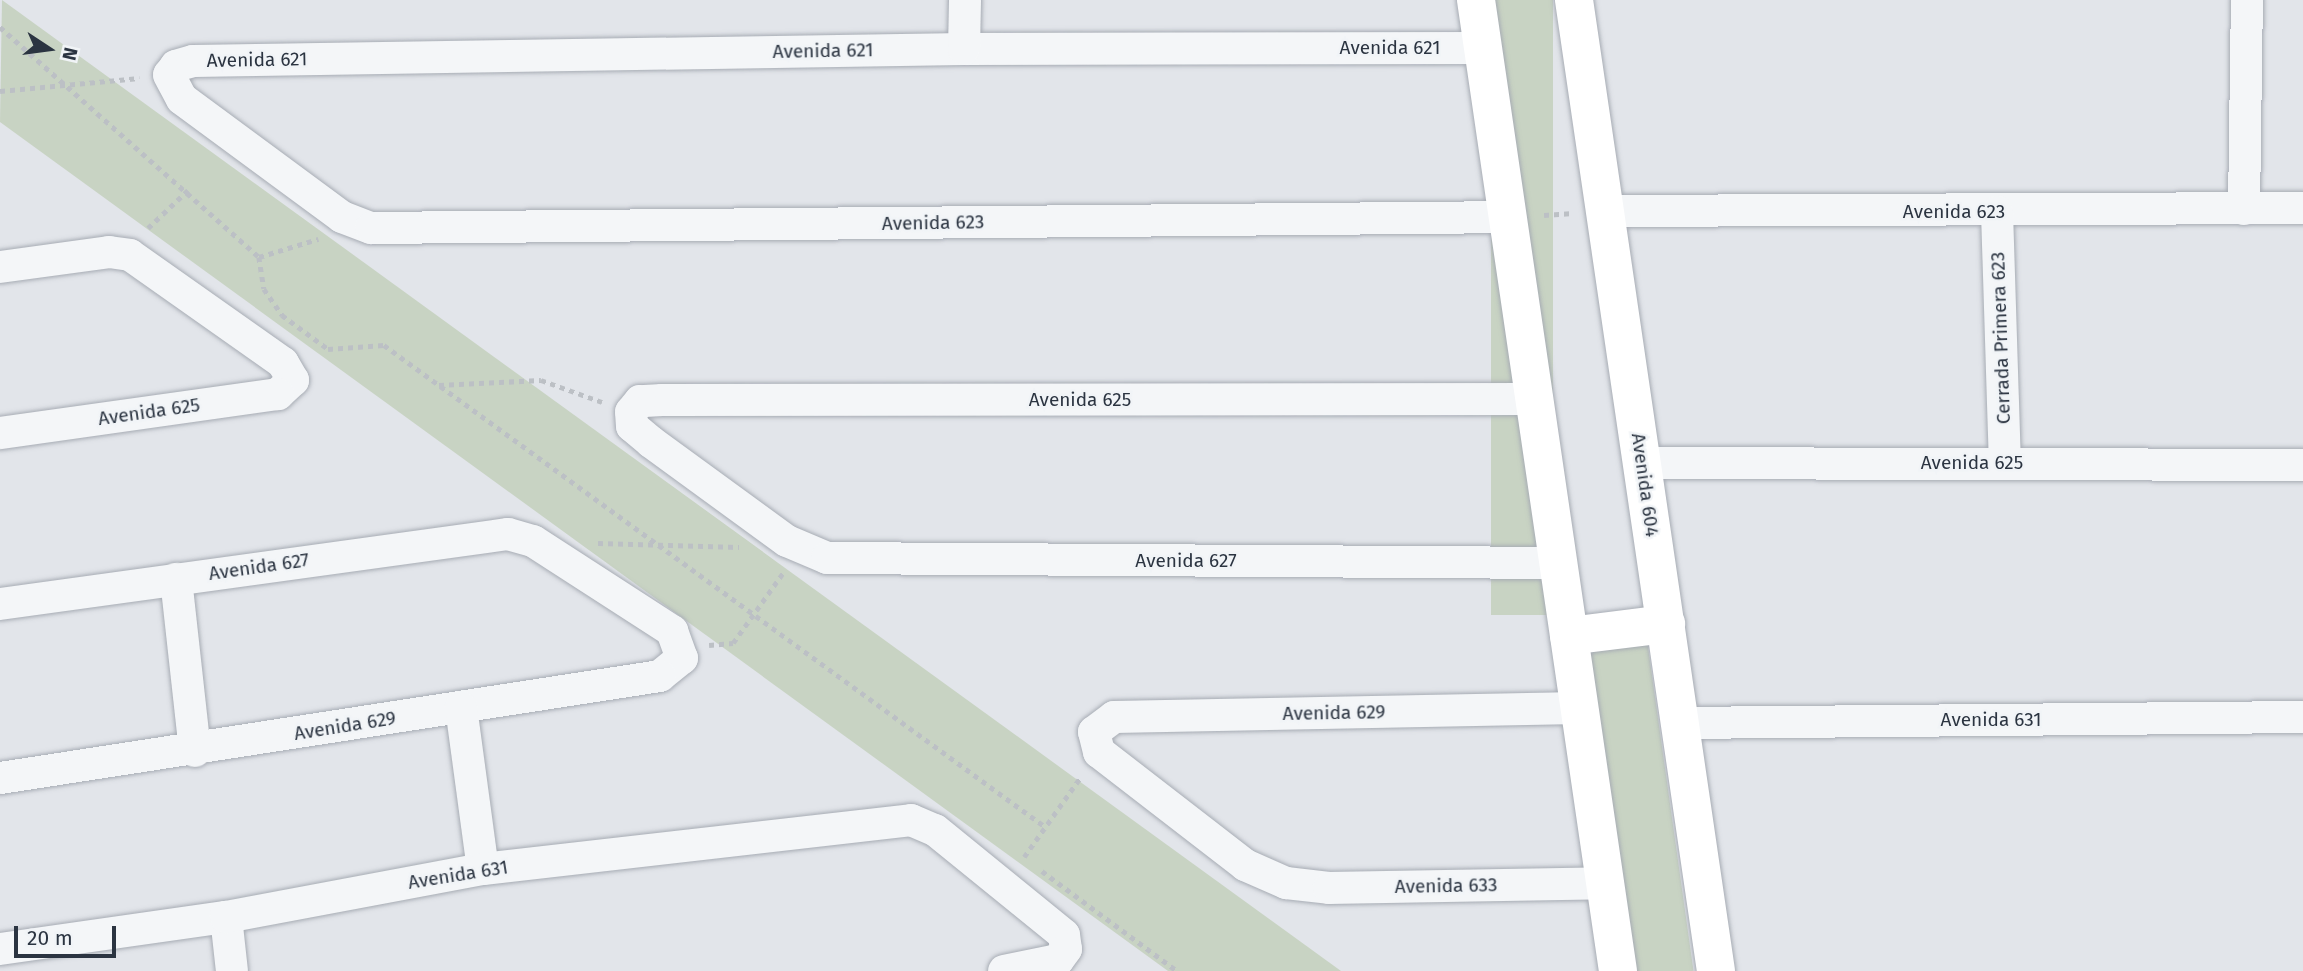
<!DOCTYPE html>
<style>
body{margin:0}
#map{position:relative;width:2303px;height:971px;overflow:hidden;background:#e2e5ea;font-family:"Fira Sans",sans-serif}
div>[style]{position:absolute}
.green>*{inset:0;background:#c8d3c3;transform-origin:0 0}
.path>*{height:4.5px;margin-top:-2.25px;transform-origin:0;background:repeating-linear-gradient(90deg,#bcc0c5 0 5px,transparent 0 10px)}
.roads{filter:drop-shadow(0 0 2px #a7acb4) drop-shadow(0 0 2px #a7acb4)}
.street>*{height:32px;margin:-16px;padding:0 16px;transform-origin:16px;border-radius:16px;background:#f4f6f8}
.secondary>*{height:38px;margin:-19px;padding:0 19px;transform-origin:19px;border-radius:19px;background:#fff}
span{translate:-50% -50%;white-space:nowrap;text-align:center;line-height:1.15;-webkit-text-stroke:5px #f1f4f7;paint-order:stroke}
.street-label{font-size:19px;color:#2b3441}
.north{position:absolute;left:14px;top:14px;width:70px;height:70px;-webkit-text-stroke:5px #f1f4f7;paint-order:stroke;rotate:103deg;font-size:19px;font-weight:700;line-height:28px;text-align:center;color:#2b3441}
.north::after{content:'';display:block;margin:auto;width:24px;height:32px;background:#2b3441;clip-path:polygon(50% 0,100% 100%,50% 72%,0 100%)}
.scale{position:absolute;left:14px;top:926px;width:102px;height:32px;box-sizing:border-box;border:4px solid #2b3441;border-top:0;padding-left:9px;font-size:21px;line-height:24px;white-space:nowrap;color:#2b3441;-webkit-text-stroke:5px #f1f4f7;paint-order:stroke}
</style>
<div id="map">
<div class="green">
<div style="clip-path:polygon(2px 0,1341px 971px,1168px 971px,0 122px)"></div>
<div style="left:1491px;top:0;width:62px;height:615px"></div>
<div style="left:1647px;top:640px;width:334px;height:63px;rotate:82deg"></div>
</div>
<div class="path">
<div style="left:0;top:27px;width:346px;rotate:41.6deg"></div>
<div style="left:259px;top:257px;width:32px;rotate:81deg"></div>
<div style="left:264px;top:289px;width:32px;rotate:55deg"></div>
<div style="left:282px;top:315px;width:57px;rotate:36.5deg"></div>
<div style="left:328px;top:349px;width:56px;rotate:-4.1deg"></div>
<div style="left:384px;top:345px;width:817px;rotate:36.08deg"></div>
<div style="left:0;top:91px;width:140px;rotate:-5.3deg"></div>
<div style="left:1544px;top:215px;width:26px;rotate:-4deg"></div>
<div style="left:148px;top:228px;width:55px;rotate:-43.5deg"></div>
<div style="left:259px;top:257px;width:62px;rotate:-17deg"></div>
<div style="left:439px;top:385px;width:102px;rotate:-2.8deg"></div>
<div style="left:541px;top:380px;width:65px;rotate:19.8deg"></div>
<div style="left:598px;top:543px;width:141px;rotate:1.6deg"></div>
<div style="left:709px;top:645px;width:24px;rotate:-5deg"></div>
<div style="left:733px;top:643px;width:86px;rotate:-54.5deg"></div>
<div style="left:1024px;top:857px;width:97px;rotate:-54.7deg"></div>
<div style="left:1042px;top:871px;width:168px;rotate:36.5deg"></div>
</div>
<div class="roads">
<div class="street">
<div style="left:1483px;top:48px;width:519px;rotate:179.89deg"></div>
<div style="left:964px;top:49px;width:771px;rotate:179.11deg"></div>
<div style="left:193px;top:61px;width:18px;rotate:164deg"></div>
<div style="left:176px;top:66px;width:11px;rotate:128deg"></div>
<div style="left:169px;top:75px;width:27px;rotate:62deg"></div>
<div style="left:182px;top:99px;width:199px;rotate:36.4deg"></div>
<div style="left:342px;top:217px;width:31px;rotate:21deg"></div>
<div style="left:371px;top:228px;width:1137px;rotate:-0.55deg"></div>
<div style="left:964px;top:49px;width:49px;rotate:-88.8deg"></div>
<div style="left:2244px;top:209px;width:209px;rotate:-89.2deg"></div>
<div style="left:1605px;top:211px;width:698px;rotate:-0.25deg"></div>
<div style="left:1997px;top:212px;width:251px;rotate:88.2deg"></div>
<div style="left:0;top:267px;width:110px;rotate:-7.8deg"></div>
<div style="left:109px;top:252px;width:21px;rotate:8deg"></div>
<div style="left:130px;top:255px;width:187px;rotate:35.2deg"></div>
<div style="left:283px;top:363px;width:20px;rotate:60deg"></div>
<div style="left:293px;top:380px;width:21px;rotate:137deg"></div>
<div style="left:278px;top:394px;width:281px;rotate:172deg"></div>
<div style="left:1535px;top:399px;width:873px;rotate:179.93deg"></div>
<div style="left:662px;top:400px;width:22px;rotate:177deg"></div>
<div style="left:640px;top:401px;width:14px;rotate:129deg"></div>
<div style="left:631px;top:412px;width:14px;rotate:86deg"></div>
<div style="left:632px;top:426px;width:25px;rotate:40deg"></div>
<div style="left:651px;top:442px;width:168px;rotate:36.1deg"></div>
<div style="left:787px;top:541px;width:43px;rotate:23deg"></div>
<div style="left:827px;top:558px;width:732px;rotate:0.39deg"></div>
<div style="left:1642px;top:463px;width:661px;rotate:0.17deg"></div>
<div style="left:176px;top:579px;width:173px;rotate:83.7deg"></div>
<div style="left:0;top:604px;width:513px;rotate:-7.85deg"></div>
<div style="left:508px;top:534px;width:26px;rotate:16deg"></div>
<div style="left:533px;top:541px;width:166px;rotate:32.9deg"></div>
<div style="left:672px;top:631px;width:29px;rotate:70deg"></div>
<div style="left:682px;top:658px;width:28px;rotate:141deg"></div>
<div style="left:660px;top:676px;width:668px;rotate:171.21deg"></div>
<div style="left:461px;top:707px;width:163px;rotate:82.3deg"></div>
<div style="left:1579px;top:708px;width:465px;rotate:178.9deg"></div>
<div style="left:1114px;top:717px;width:25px;rotate:143deg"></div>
<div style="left:1094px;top:732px;width:21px;rotate:76deg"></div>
<div style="left:1099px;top:752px;width:185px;rotate:37.7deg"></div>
<div style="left:1245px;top:865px;width:45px;rotate:23.7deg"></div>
<div style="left:1286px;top:883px;width:43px;rotate:6.6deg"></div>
<div style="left:1329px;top:888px;width:276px;rotate:-1deg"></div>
<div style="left:1680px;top:723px;width:623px;rotate:-0.55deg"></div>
<div style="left:226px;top:917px;width:54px;rotate:83.7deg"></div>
<div style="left:0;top:949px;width:228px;rotate:-8.1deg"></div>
<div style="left:226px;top:917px;width:261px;rotate:-10.6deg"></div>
<div style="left:483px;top:869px;width:431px;rotate:-6.5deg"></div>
<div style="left:911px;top:820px;width:26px;rotate:23deg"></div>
<div style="left:935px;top:830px;width:166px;rotate:39.1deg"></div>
<div style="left:1064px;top:935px;width:14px;rotate:82deg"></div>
<div style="left:1066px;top:949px;width:14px;rotate:126deg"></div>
<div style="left:1058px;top:960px;width:55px;rotate:168.5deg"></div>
</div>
<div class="secondary">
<div style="left:1476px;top:0;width:981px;rotate:81.68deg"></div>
<div style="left:1574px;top:0;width:981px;rotate:81.68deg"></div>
<div style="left:1569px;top:636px;width:98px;rotate:-7.1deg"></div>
</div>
</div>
<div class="street-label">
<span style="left:1390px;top:48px">Avenida 621</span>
<span style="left:823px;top:51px;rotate:-1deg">Avenida 621</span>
<span style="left:257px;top:60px;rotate:-1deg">Avenida 621</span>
<span style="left:1954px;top:212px">Avenida 623</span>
<span style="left:933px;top:223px;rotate:-1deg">Avenida 623</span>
<span style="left:2001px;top:338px;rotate:-92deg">Cerrada Primera 623</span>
<span style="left:1080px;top:400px">Avenida 625</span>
<span style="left:149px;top:412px;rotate:-8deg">Avenida 625</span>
<span style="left:1972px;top:463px">Avenida 625</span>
<span style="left:1645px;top:485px;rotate:82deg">Avenida 604</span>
<span style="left:1186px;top:561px">Avenida 627</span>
<span style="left:259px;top:567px;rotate:-8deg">Avenida 627</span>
<span style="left:1334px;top:713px;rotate:-1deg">Avenida 629</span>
<span style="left:1991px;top:720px">Avenida 631</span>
<span style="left:345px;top:726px;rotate:-9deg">Avenida 629</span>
<span style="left:458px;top:875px;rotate:-9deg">Avenida 631</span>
<span style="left:1446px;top:886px;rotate:-1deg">Avenida 633</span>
</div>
<div class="north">N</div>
<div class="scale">20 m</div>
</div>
